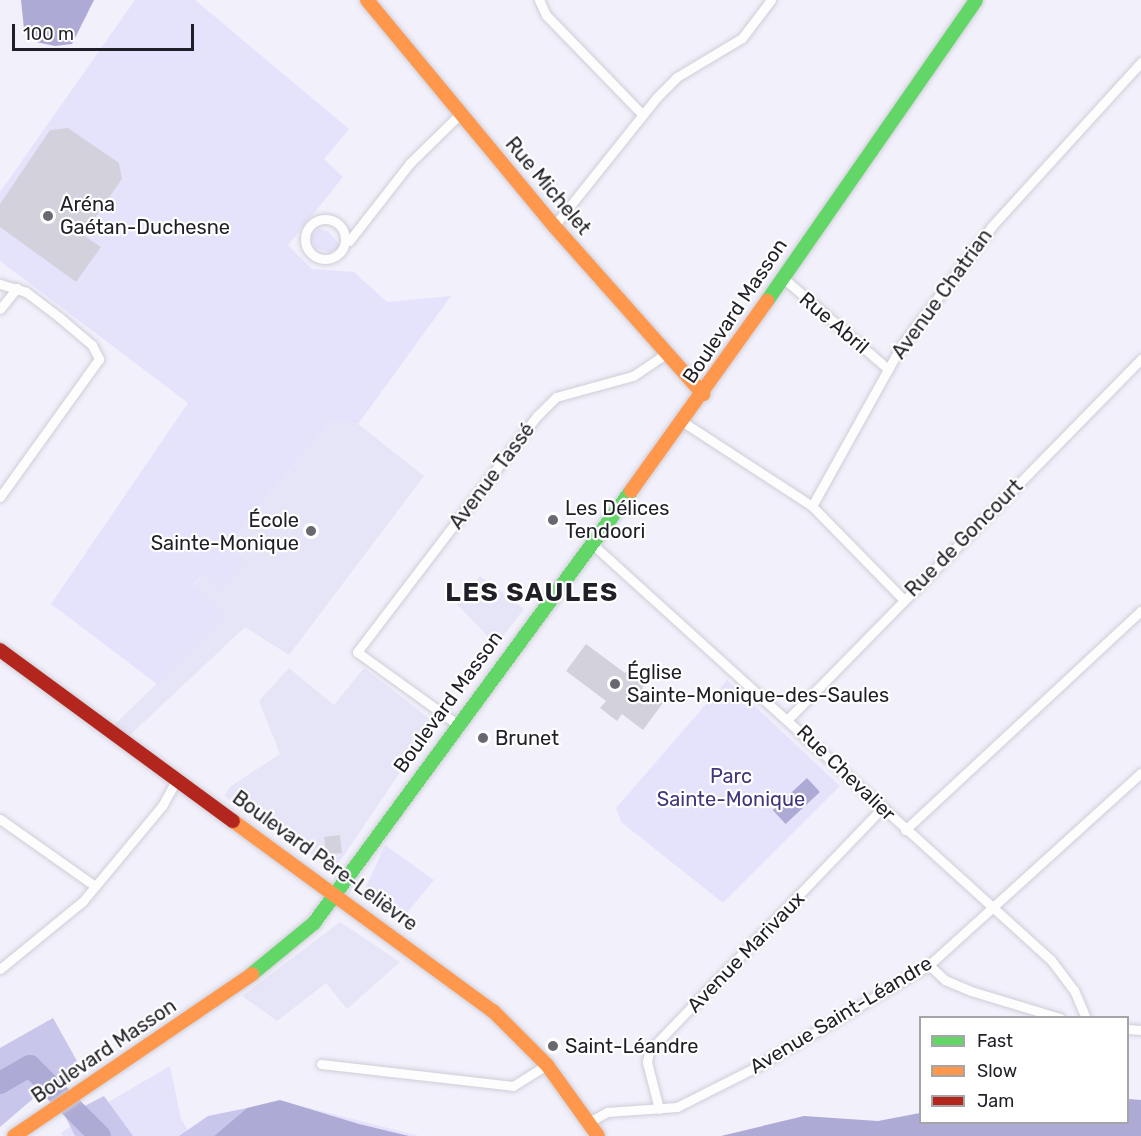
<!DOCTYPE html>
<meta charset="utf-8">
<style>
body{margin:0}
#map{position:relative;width:1141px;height:1136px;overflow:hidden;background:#f1f0fb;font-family:Rubik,sans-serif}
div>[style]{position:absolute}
.built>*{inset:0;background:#e6e5f7}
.green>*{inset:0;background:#e5e3fb}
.forest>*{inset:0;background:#c9c6ec}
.water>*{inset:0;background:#aeaad6;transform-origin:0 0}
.river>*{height:22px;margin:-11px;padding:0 11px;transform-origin:11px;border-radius:11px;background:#aeaad6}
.building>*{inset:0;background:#d3d2dc;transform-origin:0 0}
.roads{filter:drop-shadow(0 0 2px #cfced7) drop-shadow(0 0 2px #cfced7)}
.street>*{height:9px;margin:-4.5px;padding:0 4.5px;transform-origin:4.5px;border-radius:4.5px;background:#fdfdfe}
.street>.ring{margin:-4.5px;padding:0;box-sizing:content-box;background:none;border:9px solid #fdfdfe;border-radius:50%}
.fast>*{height:14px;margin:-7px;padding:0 7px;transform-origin:7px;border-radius:7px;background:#63d668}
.slow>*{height:14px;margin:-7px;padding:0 7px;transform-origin:7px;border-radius:7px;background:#ff974d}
.jam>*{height:14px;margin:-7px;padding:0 7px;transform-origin:7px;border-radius:7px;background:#b3261e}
.dots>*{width:16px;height:16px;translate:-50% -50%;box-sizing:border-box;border:3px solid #fff;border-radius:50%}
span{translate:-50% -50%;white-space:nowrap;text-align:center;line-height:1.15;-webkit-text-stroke:4.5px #fff;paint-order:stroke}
.street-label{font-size:20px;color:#1f1f27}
.poi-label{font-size:20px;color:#1f1f27}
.left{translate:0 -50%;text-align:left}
.right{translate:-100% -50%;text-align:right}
.park-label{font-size:20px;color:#42357b}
.district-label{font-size:26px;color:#1f1f27;font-weight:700;letter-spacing:1.5px}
.legend{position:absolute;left:919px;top:1016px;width:210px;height:108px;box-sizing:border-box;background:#fff;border:2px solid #a5a5a9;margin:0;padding:8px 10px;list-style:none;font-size:18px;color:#1f1f27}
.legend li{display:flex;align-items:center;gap:12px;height:30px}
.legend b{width:30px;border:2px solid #a5a5a9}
.scale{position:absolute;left:12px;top:24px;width:182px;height:27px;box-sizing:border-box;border:3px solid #1f1f27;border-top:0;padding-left:8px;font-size:18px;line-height:21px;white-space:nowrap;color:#1f1f27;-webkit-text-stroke:4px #fff;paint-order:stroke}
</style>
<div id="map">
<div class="built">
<div style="clip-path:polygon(330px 422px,358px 424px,424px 476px,289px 655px,245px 627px,129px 736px,112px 727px,226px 617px,193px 586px)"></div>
<div style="clip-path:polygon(480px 576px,524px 609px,496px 645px,457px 604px)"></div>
<div style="clip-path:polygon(289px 668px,334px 705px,364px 668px,434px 722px,338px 864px,323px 862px,224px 796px,231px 786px,280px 754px,259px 701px)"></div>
<div style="clip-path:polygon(340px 922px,400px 962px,347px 1009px,326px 983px,277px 1021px,242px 996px)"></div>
</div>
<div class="green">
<div style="clip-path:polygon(135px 0,195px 0,349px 129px,324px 159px,343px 177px,288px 245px,312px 269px,354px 272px,387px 302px,451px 296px,358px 424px,330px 422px,227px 545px,245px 561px,221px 589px,203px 574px,193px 585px,226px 617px,157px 684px,51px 604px,188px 403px,0 261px,0 192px)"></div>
<div style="clip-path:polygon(318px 229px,328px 231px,342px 247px,330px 252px,315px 248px,311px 238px)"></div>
<div style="clip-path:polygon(727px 680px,840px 786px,723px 903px,621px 822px,616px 808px)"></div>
<div style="clip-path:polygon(385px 845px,434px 880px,401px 920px,370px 896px,366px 887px)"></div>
<div style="clip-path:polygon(170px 1066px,181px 1119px,188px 1130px,286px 1102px,419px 1136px,63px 1136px,61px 1133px,93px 1111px)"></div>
</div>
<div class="forest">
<div style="clip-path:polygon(53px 1018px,77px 1061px,0 1127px,0 1048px)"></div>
<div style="clip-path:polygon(104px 1096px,133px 1136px,75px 1136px,65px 1116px)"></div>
<div style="clip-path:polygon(247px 1108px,214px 1136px,179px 1136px,208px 1116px)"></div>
</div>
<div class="water">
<div style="clip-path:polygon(21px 0,94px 0,72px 44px,55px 46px,36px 42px,24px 29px)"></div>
<div style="left:807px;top:778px;width:19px;height:47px;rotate:47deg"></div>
<div style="clip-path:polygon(1128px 1099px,1141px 1100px,1141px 1136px,721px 1136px,804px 1116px,878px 1121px,920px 1113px,920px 1122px,1128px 1122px)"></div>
<div style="clip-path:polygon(280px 1100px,359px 1124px,409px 1136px,214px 1136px,247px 1108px)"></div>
</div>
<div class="river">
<div style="left:0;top:1083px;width:34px;rotate:-30deg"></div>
<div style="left:30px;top:1066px;width:99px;rotate:45deg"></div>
</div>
<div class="building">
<div style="clip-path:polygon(68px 128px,119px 163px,122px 179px,83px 235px,101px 247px,76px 282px,0 227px,0 204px,50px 130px)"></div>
<div style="clip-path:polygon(586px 644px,625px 673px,631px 666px,649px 680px,642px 688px,663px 703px,643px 730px,622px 714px,617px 721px,600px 708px,606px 701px,566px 671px)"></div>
<div style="left:340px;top:835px;width:18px;height:16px;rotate:84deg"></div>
</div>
<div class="roads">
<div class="street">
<div style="left:539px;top:0;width:17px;rotate:65deg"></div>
<div style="left:546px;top:15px;width:138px;rotate:45.9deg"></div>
<div class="ring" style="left:305px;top:219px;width:31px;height:31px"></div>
<div style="left:554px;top:226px;width:164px;rotate:-51.4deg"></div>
<div style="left:656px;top:98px;width:30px;rotate:-45deg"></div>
<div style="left:677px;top:77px;width:76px;rotate:-31deg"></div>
<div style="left:742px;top:38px;width:48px;rotate:-52.7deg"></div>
<div style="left:349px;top:241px;width:99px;rotate:-52deg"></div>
<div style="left:410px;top:163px;width:71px;rotate:-44.4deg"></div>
<div style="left:781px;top:276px;width:142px;rotate:41deg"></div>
<div style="left:0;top:284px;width:27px;rotate:17deg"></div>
<div style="left:26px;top:292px;width:41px;rotate:37.1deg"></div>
<div style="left:59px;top:317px;width:43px;rotate:40.3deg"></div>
<div style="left:92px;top:345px;width:16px;rotate:63deg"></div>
<div style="left:99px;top:359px;width:170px;rotate:125.7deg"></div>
<div style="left:0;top:309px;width:27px;rotate:-51deg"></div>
<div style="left:683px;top:422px;width:154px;rotate:33.1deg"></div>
<div style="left:590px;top:542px;width:622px;rotate:42.2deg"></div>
<div style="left:1051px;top:960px;width:38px;rotate:53deg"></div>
<div style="left:1074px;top:990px;width:30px;rotate:67deg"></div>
<div style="left:903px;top:599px;width:130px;rotate:-134.4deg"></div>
<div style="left:812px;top:506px;width:183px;rotate:-60.9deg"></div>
<div style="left:901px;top:346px;width:151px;rotate:-52.8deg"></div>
<div style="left:992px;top:226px;width:222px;rotate:-47.7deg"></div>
<div style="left:789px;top:718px;width:503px;rotate:-45.56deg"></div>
<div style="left:457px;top:724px;width:123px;rotate:-144.2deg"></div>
<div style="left:357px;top:652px;width:297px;rotate:-52.7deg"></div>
<div style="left:537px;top:416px;width:27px;rotate:-45deg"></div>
<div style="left:556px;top:397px;width:80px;rotate:-15.3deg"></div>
<div style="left:633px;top:376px;width:41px;rotate:-34.1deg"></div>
<div style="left:0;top:819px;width:116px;rotate:35.2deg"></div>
<div style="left:905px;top:830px;width:322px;rotate:-42.9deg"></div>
<div style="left:929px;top:965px;width:22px;rotate:43deg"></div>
<div style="left:945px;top:980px;width:28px;rotate:23deg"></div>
<div style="left:971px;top:991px;width:93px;rotate:16.9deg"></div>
<div style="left:0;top:969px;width:107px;rotate:-39.3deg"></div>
<div style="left:83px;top:901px;width:124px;rotate:-50.3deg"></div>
<div style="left:162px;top:806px;width:31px;rotate:-61deg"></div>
<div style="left:1128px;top:1029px;width:13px;rotate:4deg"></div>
<div style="left:321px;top:1064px;width:193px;rotate:6.5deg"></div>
<div style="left:513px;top:1086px;width:40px;rotate:-32deg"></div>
<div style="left:659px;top:1109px;width:49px;rotate:-104.3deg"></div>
<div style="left:647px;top:1062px;width:11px;rotate:-80deg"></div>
<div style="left:649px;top:1051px;width:337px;rotate:-46.2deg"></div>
<div style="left:589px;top:1122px;width:21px;rotate:-29deg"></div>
<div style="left:607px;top:1112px;width:70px;rotate:-4.1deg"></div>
<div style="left:677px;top:1107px;width:91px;rotate:-26.8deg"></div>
<div style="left:758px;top:1066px;width:199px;rotate:-30.6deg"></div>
<div style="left:929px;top:965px;width:286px;rotate:-42.2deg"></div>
</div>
<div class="fast">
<div style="left:767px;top:301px;width:366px;rotate:-55.2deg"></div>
<div style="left:252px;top:974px;width:80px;rotate:-39.4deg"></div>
<div style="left:314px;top:923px;width:536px;rotate:-53.73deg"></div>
</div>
<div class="slow">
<div style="left:367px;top:0;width:293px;rotate:50.4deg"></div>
<div style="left:554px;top:226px;width:225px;rotate:48.4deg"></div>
<div style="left:631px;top:491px;width:234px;rotate:-54.4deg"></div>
<div style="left:233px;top:821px;width:322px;rotate:36.2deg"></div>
<div style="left:493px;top:1011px;width:76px;rotate:45deg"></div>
<div style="left:547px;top:1065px;width:87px;rotate:54.3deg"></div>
<div style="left:14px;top:1136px;width:288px;rotate:-34.2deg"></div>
</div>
<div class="jam">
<div style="left:0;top:650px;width:289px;rotate:36.3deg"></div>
</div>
</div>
<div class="dots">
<div style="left:48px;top:216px;background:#686871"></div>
<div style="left:553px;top:520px;background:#686871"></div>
<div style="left:311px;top:531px;background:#686871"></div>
<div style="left:615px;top:684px;background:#686871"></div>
<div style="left:483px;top:738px;background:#686871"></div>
<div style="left:553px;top:1046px;background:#686871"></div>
</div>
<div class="street-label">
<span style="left:548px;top:186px;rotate:50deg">Rue Michelet</span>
<span style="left:942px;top:294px;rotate:-54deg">Avenue Chatrian</span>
<span style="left:735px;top:311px;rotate:-56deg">Boulevard Masson</span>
<span style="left:834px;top:323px;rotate:40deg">Rue Abril</span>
<span style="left:492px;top:476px;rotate:-53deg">Avenue Tassé</span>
<span style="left:964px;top:538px;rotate:-45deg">Rue de Goncourt</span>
<span style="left:448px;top:702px;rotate:-54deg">Boulevard Masson</span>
<span style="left:846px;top:773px;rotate:44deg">Rue Chevalier</span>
<span style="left:325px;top:861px;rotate:36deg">Boulevard Père-Lelièvre</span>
<span style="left:746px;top:952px;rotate:-46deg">Avenue Marivaux</span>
<span style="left:841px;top:1015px;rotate:-31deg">Avenue Saint-Léandre</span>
<span style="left:104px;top:1051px;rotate:-34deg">Boulevard Masson</span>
</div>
<div class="poi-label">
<span class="left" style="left:60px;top:216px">Aréna<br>Gaétan-Duchesne</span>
<span class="left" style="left:565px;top:520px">Les Délices<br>Tendoori</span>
<span class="right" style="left:299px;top:532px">École<br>Sainte-Monique</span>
<span class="left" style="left:627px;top:684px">Église<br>Sainte-Monique-des-Saules</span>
<span class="left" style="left:495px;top:738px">Brunet</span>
<span class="left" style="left:565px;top:1046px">Saint-Léandre</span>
</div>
<div class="park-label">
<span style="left:731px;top:788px">Parc<br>Sainte-Monique</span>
</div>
<div class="district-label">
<span style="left:532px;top:593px">LES SAULES</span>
</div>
<ul class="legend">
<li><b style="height:8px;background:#63d668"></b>Fast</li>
<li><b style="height:8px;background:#ff974d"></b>Slow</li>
<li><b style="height:8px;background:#b3261e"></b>Jam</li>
</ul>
<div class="scale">100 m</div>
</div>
